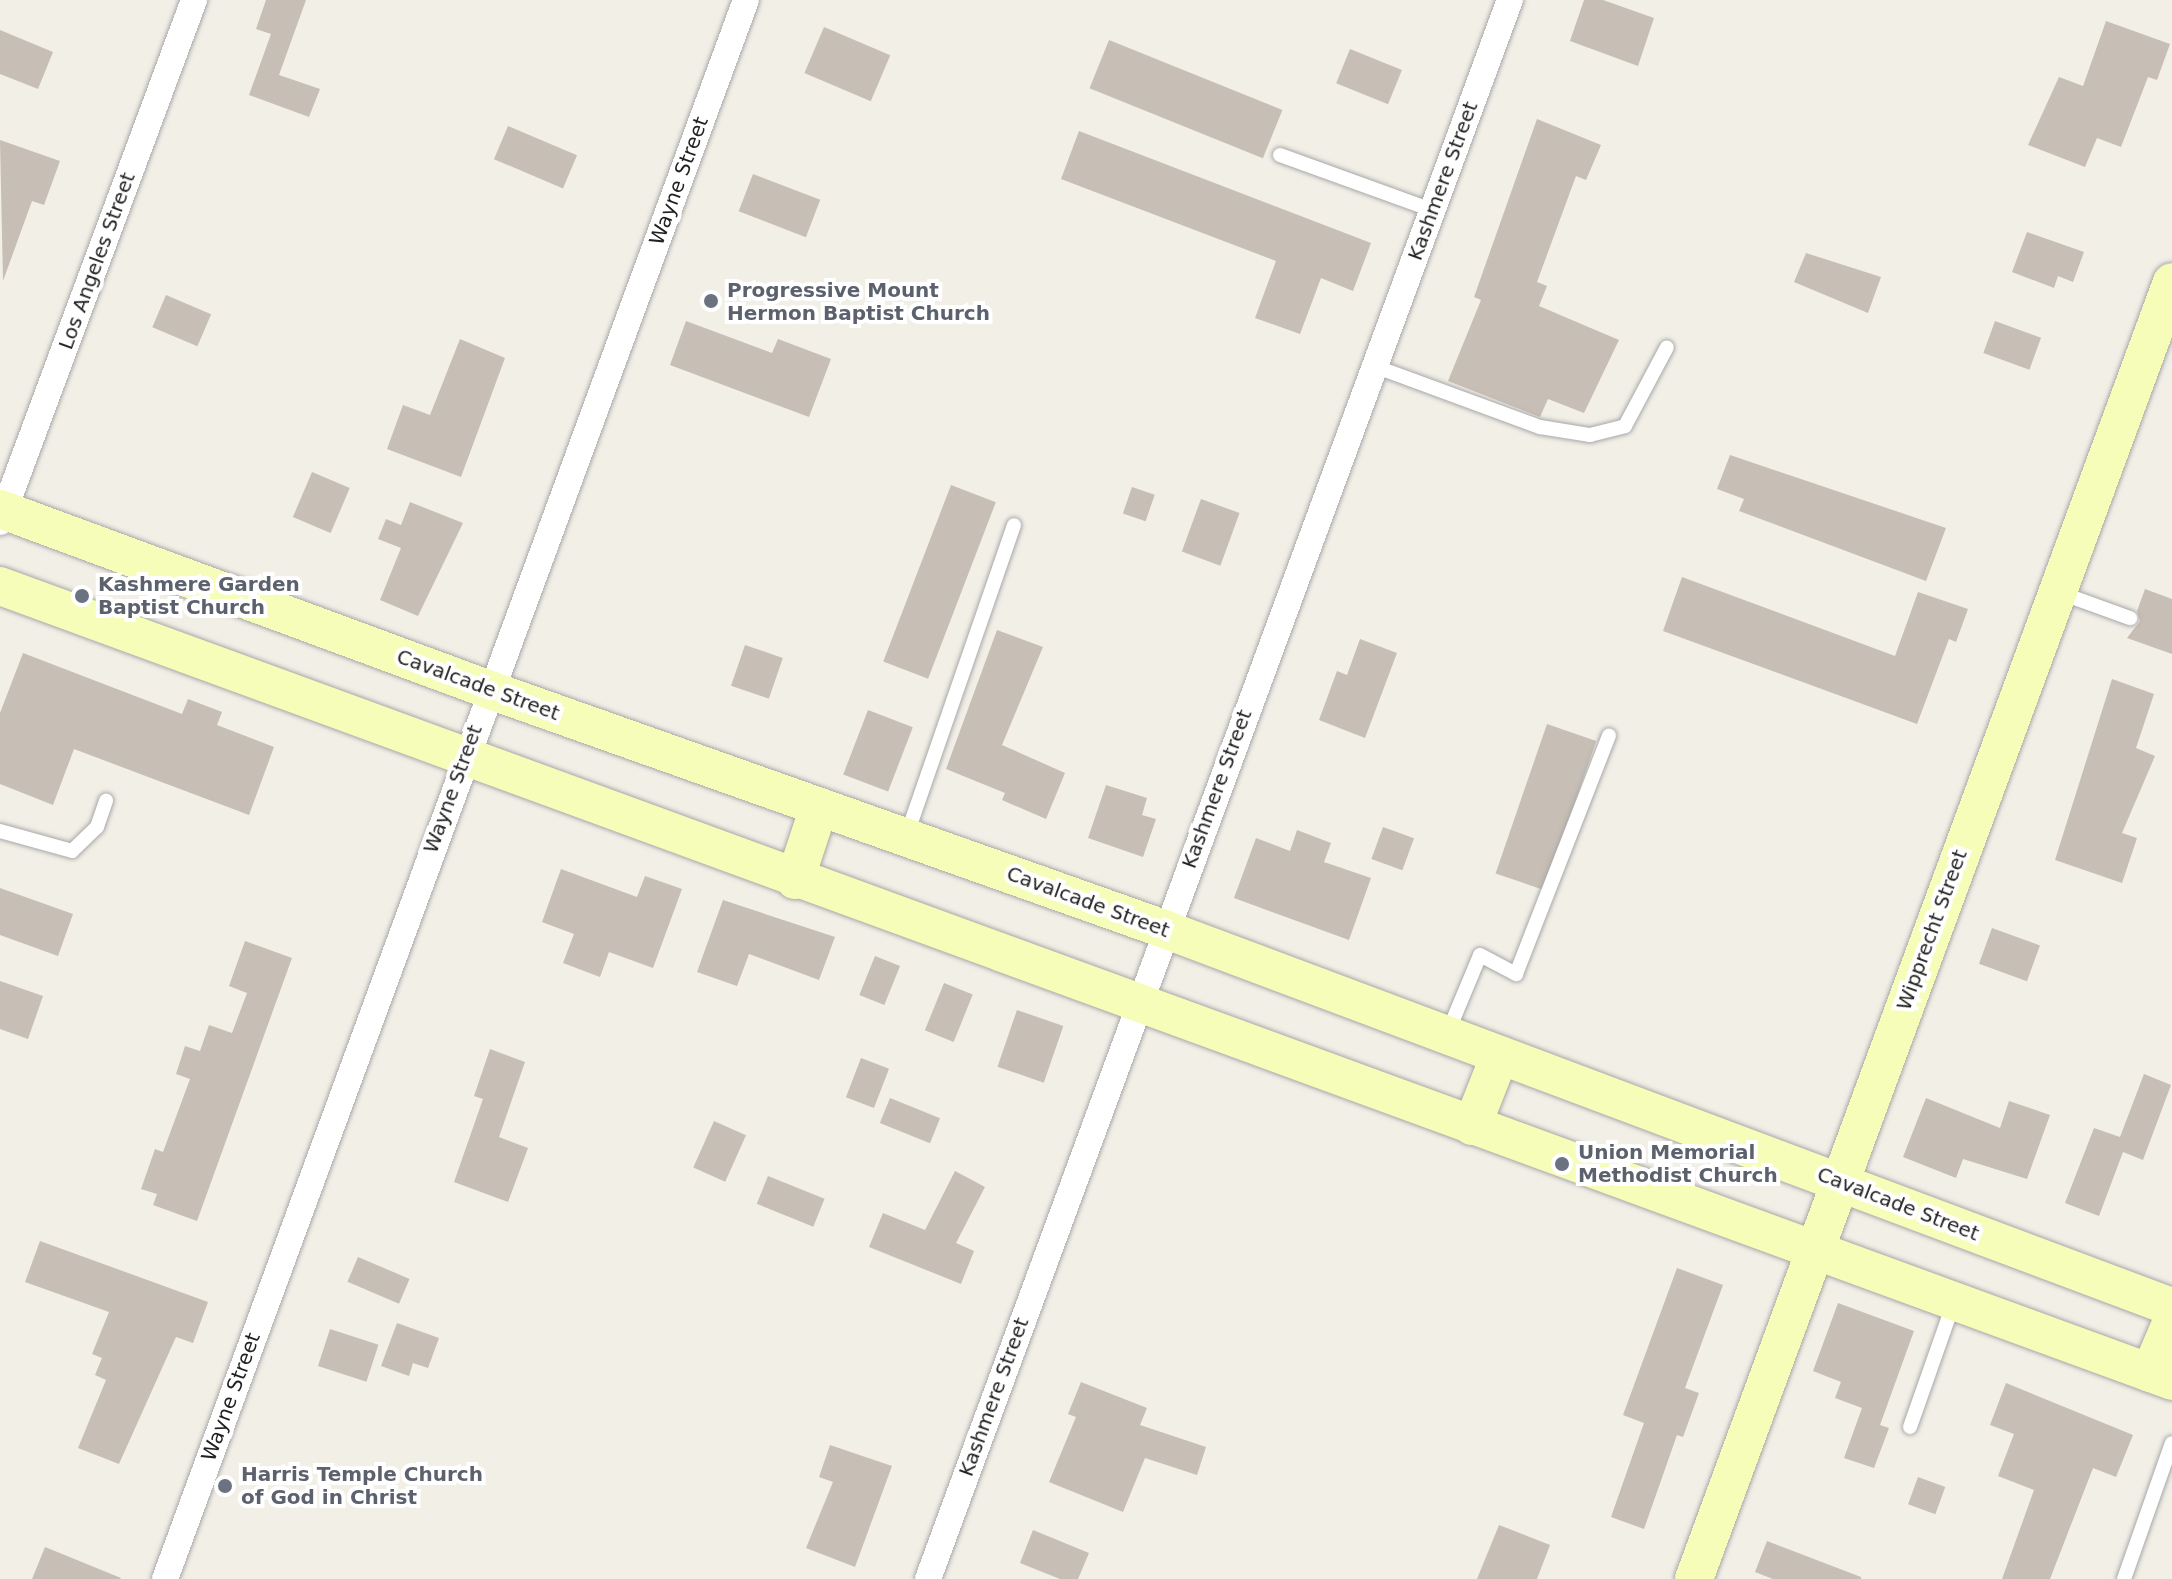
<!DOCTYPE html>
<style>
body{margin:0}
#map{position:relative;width:2172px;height:1579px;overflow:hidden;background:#f2efe7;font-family:"DejaVu Sans",sans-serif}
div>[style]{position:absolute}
.building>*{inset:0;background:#c7beb6;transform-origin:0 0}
.roads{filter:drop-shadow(0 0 2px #a8a8a8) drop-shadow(0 0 2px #a8a8a8)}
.lane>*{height:14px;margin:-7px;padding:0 7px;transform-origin:7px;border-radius:7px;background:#fff}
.street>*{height:26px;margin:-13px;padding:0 13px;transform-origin:13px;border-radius:13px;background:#fff}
.secondary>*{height:38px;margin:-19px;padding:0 19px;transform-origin:19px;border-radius:19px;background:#f6fdb9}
.dots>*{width:22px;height:22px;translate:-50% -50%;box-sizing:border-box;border:4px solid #fff;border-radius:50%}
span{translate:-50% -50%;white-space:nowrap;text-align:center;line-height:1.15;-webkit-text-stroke:8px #fff;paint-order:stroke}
.street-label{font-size:20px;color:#212121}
.worship-label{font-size:20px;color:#5b616d;font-weight:700}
.left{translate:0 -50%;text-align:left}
</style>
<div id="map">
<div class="building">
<div style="clip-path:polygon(266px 0,306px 0,279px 75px,320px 89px,309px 117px,249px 95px,271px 34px,256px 29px)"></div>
<div style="clip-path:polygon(1584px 0,1603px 0,1654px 18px,1638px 66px,1570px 41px)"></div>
<div style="clip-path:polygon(2106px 21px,2170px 44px,2157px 80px,2148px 77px,2121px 147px,2097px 138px,2085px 167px,2028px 145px,2059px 77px,2083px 86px)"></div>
<div style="left:824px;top:27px;width:72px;height:50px;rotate:23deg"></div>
<div style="clip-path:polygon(0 30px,53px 52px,38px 89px,0 74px)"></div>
<div style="left:1109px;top:40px;width:187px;height:52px;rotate:22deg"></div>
<div style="left:1350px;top:49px;width:56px;height:37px;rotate:22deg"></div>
<div style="clip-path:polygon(1537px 119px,1601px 145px,1586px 180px,1576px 176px,1537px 282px,1547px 286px,1539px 306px,1619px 340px,1584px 413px,1548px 399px,1540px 417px,1448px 381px,1481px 300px,1474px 297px)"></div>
<div style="left:508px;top:126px;width:75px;height:36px;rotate:23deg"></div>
<div style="clip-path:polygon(1079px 131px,1371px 243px,1353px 291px,1321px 278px,1300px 334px,1255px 318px,1276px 261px,1061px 179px)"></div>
<div style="clip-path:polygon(0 140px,60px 161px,44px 205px,32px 201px,3px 281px)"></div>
<div style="left:753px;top:174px;width:72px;height:40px;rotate:21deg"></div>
<div style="clip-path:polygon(2027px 232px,2084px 252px,2073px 282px,2058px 276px,2054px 288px,2012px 272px)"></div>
<div style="clip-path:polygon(1806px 253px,1881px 277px,1868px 313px,1794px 282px)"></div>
<div style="left:166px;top:295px;width:49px;height:35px;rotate:23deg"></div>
<div style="clip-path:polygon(686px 321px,772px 353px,778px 339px,831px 359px,809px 417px,670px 365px)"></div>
<div style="left:1995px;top:321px;width:49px;height:34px;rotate:20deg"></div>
<div style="clip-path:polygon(460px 339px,505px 358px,461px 477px,387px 449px,403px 405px,430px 415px)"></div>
<div style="clip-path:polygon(1730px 455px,1946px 528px,1926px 581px,1739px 511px,1744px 499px,1717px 489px)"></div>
<div style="left:312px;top:472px;width:41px;height:49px;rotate:23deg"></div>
<div style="left:951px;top:485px;width:48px;height:189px;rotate:21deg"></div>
<div style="left:1132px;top:487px;width:24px;height:28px;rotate:19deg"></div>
<div style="left:1201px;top:499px;width:41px;height:56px;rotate:20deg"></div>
<div style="clip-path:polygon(410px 502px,463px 523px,418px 616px,380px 600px,401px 548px,378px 539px,386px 519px,401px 525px)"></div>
<div style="clip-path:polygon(1682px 577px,1895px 656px,1918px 592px,1968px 609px,1956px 642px,1949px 639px,1917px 724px,1663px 631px)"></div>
<div style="clip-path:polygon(2145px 589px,2172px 599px,2172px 654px,2127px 638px,2140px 621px,2137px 611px)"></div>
<div style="clip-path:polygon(997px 630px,1043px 647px,1002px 745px,1065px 773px,1046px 819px,1002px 800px,1005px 793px,946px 769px)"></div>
<div style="clip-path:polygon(1360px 639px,1397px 653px,1365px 738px,1319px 720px,1337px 671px,1347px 675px)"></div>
<div style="left:745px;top:645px;width:40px;height:43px;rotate:19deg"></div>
<div style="clip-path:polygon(23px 653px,182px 714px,188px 699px,222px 712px,217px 725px,274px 747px,249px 815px,74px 749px,53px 805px,0 784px,0 713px)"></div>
<div style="clip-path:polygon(2112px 679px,2154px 694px,2136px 748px,2155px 756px,2122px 833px,2137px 838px,2122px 883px,2055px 860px)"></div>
<div style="left:868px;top:710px;width:48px;height:69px;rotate:21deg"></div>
<div style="left:1547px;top:724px;width:52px;height:158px;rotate:19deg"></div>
<div style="clip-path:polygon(1106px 785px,1147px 798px,1142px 815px,1156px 819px,1143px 857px,1088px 838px)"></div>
<div style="left:1383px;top:827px;width:33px;height:34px;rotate:20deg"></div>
<div style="clip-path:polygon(1297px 830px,1331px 843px,1324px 862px,1371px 878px,1349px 940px,1234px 898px,1256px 838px,1290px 851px)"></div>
<div style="clip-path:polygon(561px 869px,637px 897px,645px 876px,682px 889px,653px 968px,609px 952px,600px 977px,563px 963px,574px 934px,542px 922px)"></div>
<div style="clip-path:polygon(0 888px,73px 914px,58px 956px,0 935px)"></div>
<div style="clip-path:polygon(723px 900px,835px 937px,819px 980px,749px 954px,737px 986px,697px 972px)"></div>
<div style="left:1992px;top:928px;width:51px;height:38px;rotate:20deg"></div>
<div style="clip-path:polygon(245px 941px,292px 958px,197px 1221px,153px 1205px,157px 1194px,141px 1189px,155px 1149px,163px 1152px,190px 1079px,176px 1074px,185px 1046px,200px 1051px,209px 1025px,232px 1033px,247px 993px,229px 986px)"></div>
<div style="left:875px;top:956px;width:27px;height:42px;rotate:22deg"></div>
<div style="clip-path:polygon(0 981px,43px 996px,28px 1039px,0 1029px)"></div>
<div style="left:944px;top:983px;width:31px;height:51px;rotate:22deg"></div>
<div style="left:1017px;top:1010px;width:49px;height:60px;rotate:19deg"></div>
<div style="clip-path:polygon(490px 1049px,525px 1062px,499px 1137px,528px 1148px,508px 1202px,454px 1182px,483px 1099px,474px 1096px)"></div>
<div style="left:861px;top:1058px;width:30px;height:42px;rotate:21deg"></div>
<div style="clip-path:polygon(2144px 1074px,2171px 1085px,2143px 1160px,2123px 1152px,2099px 1216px,2065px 1203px,2094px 1128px,2120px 1137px)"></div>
<div style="left:890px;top:1098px;width:54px;height:27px;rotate:22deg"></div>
<div style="clip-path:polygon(1926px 1098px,2000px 1128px,2009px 1101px,2050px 1115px,2027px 1179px,1963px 1159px,1956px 1178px,1903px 1157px)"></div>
<div style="left:714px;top:1121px;width:35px;height:51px;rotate:24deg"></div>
<div style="clip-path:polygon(955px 1171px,985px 1187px,956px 1243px,974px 1251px,961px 1284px,869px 1247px,883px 1213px,925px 1230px)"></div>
<div style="left:768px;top:1176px;width:61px;height:30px;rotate:22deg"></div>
<div style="clip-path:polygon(40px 1241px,208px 1302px,193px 1343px,176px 1337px,119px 1464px,78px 1448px,106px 1380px,95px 1375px,102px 1358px,92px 1354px,109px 1312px,25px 1282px)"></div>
<div style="left:358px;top:1257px;width:56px;height:27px;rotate:23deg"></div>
<div style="clip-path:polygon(1677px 1268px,1723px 1285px,1685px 1388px,1699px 1393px,1683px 1437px,1677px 1435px,1644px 1529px,1611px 1517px,1644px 1423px,1623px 1415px)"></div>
<div style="clip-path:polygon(1838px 1303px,1914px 1331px,1880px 1425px,1889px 1428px,1874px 1468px,1844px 1458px,1862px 1408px,1835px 1398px,1841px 1382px,1813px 1371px)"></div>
<div style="clip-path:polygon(397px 1323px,439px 1338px,428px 1368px,413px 1363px,409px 1376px,381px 1366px)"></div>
<div style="left:330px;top:1329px;width:51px;height:39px;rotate:18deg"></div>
<div style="clip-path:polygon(1081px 1382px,1147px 1408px,1140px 1425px,1206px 1447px,1197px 1475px,1145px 1458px,1123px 1512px,1049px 1482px,1076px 1417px,1068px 1414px)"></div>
<div style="clip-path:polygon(2006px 1383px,2133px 1435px,2116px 1477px,2093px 1468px,2050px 1579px,2002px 1579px,2034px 1490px,1998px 1476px,2014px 1434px,1990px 1425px)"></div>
<div style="clip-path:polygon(830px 1445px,892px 1466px,855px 1567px,806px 1548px,833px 1482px,819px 1477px)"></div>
<div style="left:1918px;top:1477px;width:29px;height:29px;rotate:20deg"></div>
<div style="clip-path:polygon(1499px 1525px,1550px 1545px,1537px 1579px,1477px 1579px)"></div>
<div style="clip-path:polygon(1033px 1530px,1089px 1553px,1078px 1579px,1060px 1579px,1020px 1563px)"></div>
<div style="clip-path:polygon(1767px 1541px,1861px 1577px,1861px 1579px,1773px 1579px,1755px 1572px)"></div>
<div style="clip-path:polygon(45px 1547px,121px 1578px,120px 1579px,32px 1579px)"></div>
</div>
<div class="roads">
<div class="lane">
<div style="left:1280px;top:155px;width:162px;rotate:19.9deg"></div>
<div style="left:1374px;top:366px;width:177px;rotate:20.2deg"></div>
<div style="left:1540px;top:427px;width:51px;rotate:9.1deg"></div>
<div style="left:1590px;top:435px;width:36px;rotate:-14deg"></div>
<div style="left:1625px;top:426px;width:89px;rotate:-62deg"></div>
<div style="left:2058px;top:592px;width:77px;rotate:19.9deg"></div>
<div style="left:0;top:831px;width:75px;rotate:15.5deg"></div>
<div style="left:72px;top:851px;width:35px;rotate:-44deg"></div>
<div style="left:97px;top:827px;width:28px;rotate:-71deg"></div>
<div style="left:906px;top:837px;width:330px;rotate:-70.9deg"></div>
<div style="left:1448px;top:1032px;width:83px;rotate:-67.4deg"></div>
<div style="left:1480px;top:955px;width:41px;rotate:27.8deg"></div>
<div style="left:1516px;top:974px;width:256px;rotate:-68.7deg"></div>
<div style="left:1910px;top:1427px;width:133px;rotate:-70.6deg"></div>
<div style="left:2124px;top:1579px;width:144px;rotate:-70.6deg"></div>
</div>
<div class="street">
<div style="left:0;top:522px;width:557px;rotate:-69.61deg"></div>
<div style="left:165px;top:1579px;width:1682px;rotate:-69.8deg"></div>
<div style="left:928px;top:1579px;width:1683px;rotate:-69.77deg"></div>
</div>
<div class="secondary">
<div style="left:0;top:509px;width:522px;rotate:20.27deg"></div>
<div style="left:490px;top:690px;width:715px;rotate:19.52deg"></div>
<div style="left:1164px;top:929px;width:1077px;rotate:20.56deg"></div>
<div style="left:0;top:586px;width:2313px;rotate:20.1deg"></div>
<div style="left:795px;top:880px;width:77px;rotate:-71.8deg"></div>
<div style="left:1472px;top:1126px;width:76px;rotate:-68.5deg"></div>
<div style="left:2150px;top:1373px;width:56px;rotate:-67.1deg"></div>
<div style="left:1694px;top:1579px;width:1382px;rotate:-69.77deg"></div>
</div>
</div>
<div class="dots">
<div style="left:711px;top:301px;background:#6b7280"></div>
<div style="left:82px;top:596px;background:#6b7280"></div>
<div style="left:1562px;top:1164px;background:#6b7280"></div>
<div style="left:225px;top:1486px;background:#6b7280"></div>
</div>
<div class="street-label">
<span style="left:679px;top:181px;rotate:-70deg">Wayne Street</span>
<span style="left:1443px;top:181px;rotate:-70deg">Kashmere Street</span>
<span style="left:97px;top:261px;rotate:-70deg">Los Angeles Street</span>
<span style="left:478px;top:685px;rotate:20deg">Cavalcade Street</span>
<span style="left:453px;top:789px;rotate:-70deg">Wayne Street</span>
<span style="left:1217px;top:789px;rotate:-70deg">Kashmere Street</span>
<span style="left:1088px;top:902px;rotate:20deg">Cavalcade Street</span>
<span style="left:1932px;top:930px;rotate:-70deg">Wipprecht Street</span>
<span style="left:1898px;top:1204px;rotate:21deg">Cavalcade Street</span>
<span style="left:231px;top:1397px;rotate:-70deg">Wayne Street</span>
<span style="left:994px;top:1397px;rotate:-70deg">Kashmere Street</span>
</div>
<div class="worship-label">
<span class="left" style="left:727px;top:302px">Progressive Mount<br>Hermon Baptist Church</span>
<span class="left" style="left:98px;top:596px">Kashmere Garden<br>Baptist Church</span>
<span class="left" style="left:1578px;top:1164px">Union Memorial<br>Methodist Church</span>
<span class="left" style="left:241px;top:1486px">Harris Temple Church<br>of God in Christ</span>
</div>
</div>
